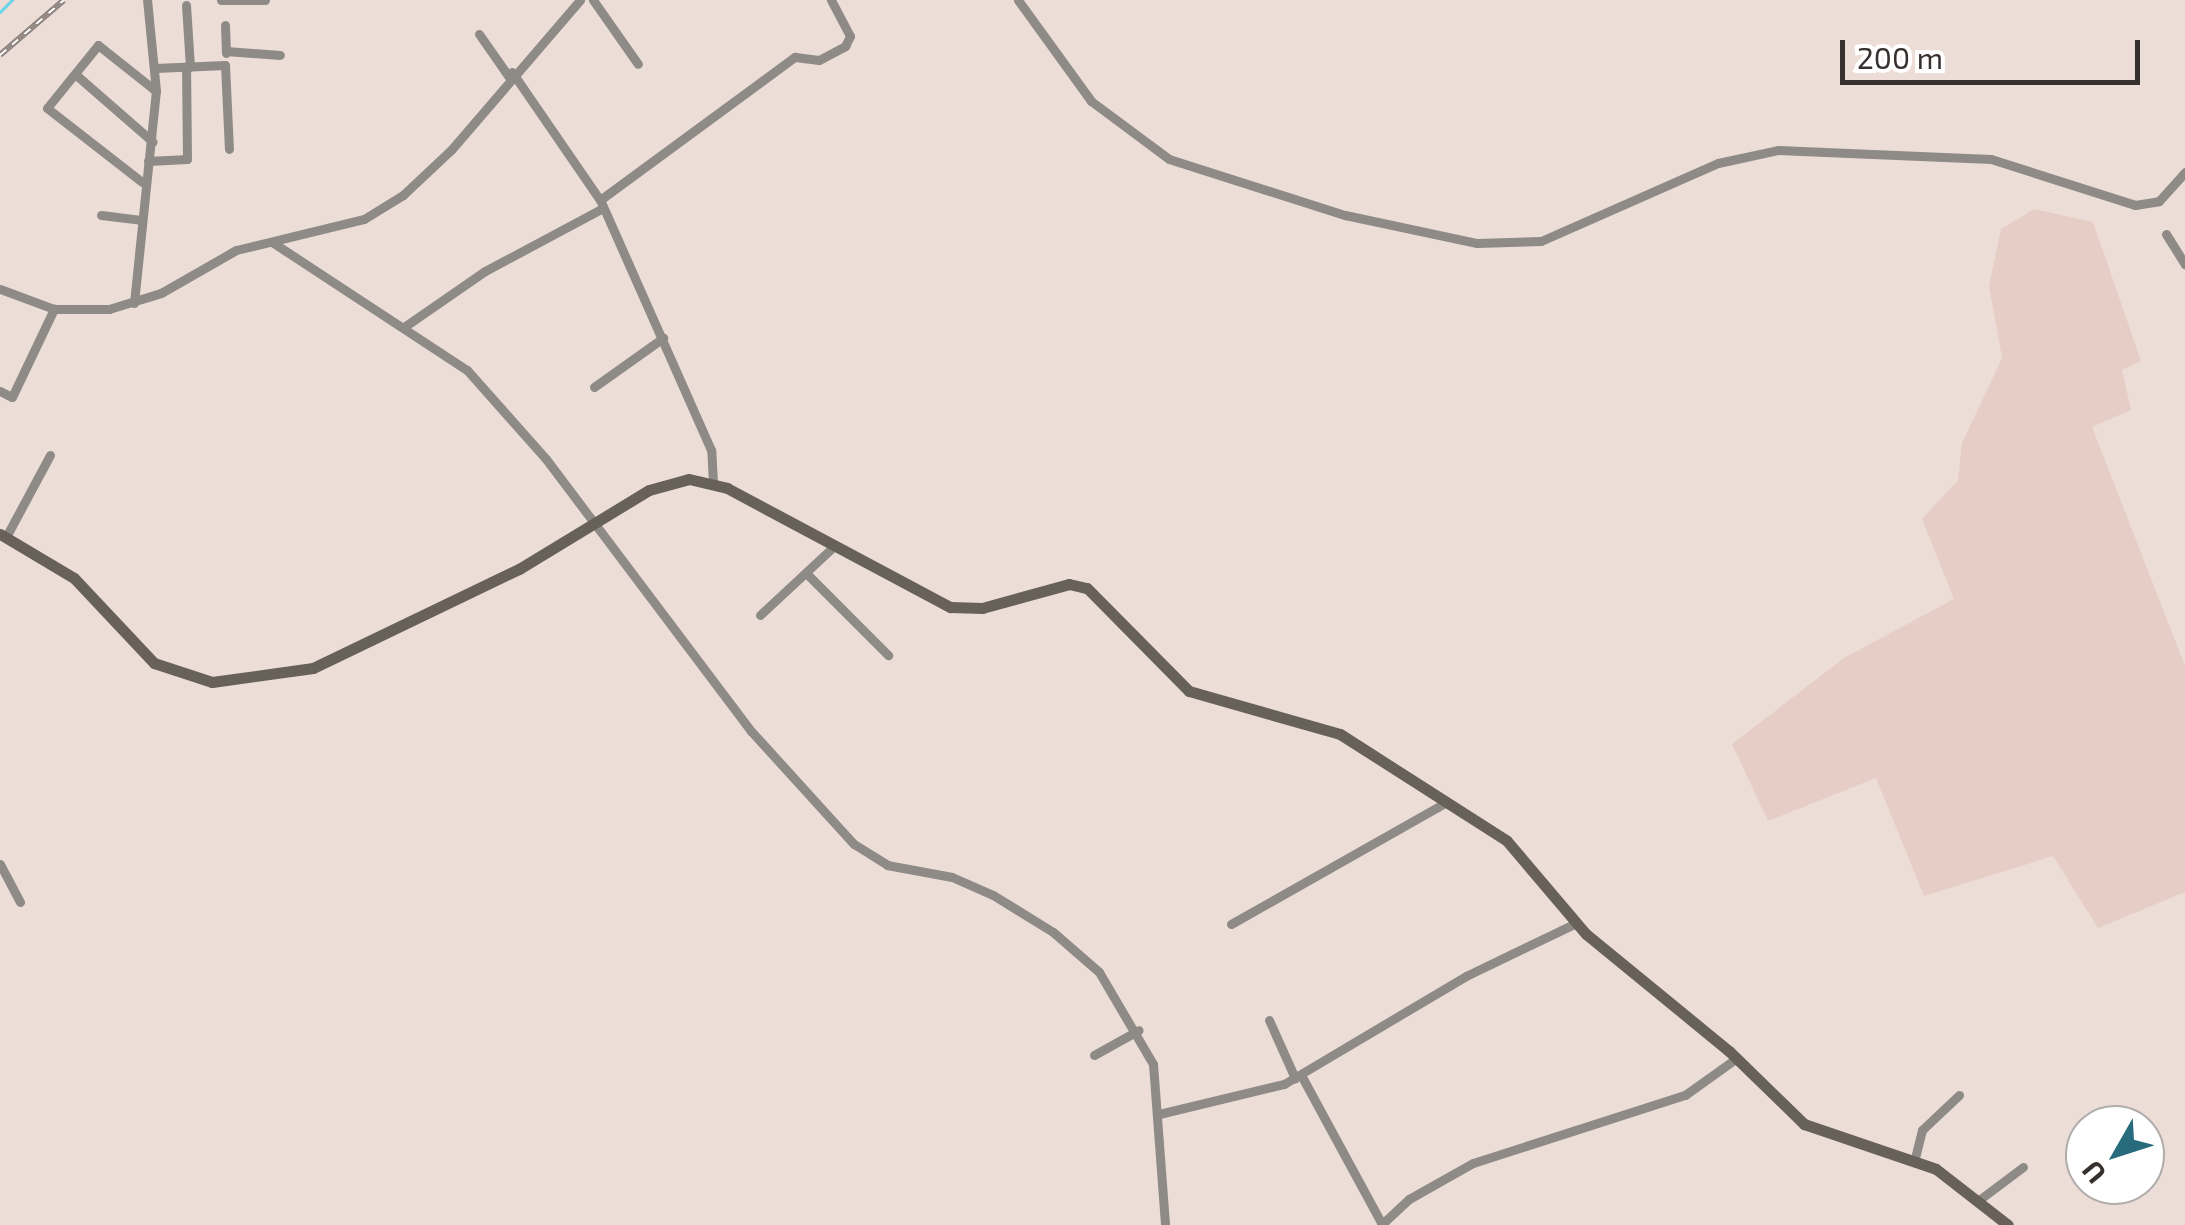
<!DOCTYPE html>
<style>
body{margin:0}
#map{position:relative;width:2185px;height:1225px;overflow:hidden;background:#ecddd7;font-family:"Exo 2",sans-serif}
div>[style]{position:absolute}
.built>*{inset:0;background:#e6cec6}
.stream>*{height:2.5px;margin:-1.25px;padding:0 1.25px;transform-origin:1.25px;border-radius:1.25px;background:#65d4ea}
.street>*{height:9px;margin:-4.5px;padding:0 4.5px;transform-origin:4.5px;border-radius:4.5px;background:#8e8a85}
.secondary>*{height:11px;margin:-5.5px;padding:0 5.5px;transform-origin:5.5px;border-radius:5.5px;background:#67615a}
.rail>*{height:6px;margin-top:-3px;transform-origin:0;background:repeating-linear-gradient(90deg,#fff 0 8px,#8d837f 0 16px);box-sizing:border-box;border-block:2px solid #8d837f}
span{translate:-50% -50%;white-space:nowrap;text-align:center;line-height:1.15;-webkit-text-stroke:8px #fff;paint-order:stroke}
.north{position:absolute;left:2065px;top:1105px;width:100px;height:100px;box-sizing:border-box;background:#fff;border:2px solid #afacab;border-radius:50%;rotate:231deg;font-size:28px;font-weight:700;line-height:40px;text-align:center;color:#36302e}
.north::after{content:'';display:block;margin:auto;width:35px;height:45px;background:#276b7c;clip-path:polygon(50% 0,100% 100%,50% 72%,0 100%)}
.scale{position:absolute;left:1840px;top:40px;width:300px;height:45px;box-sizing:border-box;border:5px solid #36302e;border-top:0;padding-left:12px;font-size:30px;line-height:35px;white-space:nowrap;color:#36302e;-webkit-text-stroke:8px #fff;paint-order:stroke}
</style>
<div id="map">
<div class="built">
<div style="clip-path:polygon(2034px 209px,2093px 222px,2141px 361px,2122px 370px,2131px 410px,2092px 427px,2185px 666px,2185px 892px,2098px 928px,2053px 856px,1924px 896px,1876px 778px,1768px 821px,1732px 744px,1844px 658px,1954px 599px,1922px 519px,1958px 480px,1962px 443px,2002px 358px,1989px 286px,2001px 229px)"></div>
</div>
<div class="stream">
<div style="left:0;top:12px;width:17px;rotate:-45deg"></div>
</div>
<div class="street">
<div style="left:221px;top:0;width:44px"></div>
<div style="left:593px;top:0;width:78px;rotate:54.9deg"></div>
<div style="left:1018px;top:0;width:125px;rotate:54.1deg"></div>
<div style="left:1091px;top:101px;width:97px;rotate:36.6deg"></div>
<div style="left:1169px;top:159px;width:185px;rotate:17.7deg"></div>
<div style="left:1345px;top:215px;width:135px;rotate:12deg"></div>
<div style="left:1477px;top:243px;width:64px;rotate:-1.8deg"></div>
<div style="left:1541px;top:241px;width:193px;rotate:-23.8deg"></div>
<div style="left:1718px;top:163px;width:61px;rotate:-12.2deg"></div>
<div style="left:1778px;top:150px;width:213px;rotate:2.4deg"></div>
<div style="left:1991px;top:159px;width:151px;rotate:17.7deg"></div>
<div style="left:2135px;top:205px;width:24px;rotate:-9deg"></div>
<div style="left:2159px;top:201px;width:39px;rotate:-48deg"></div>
<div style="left:186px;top:5px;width:62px;rotate:86.3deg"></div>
<div style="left:225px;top:25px;width:28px;rotate:88deg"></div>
<div style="left:479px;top:34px;width:52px;rotate:55.1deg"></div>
<div style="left:226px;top:51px;width:54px;rotate:4.2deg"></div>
<div style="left:155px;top:68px;width:70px;rotate:-2.5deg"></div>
<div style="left:225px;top:65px;width:84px;rotate:87.3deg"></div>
<div style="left:512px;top:72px;width:155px;rotate:55.5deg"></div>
<div style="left:75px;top:74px;width:103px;rotate:41.1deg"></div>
<div style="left:148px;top:161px;width:39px;rotate:-3deg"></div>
<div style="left:187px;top:159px;width:92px;rotate:-90.6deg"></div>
<div style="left:142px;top:182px;width:120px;rotate:-142.1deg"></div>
<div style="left:47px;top:108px;width:81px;rotate:-51deg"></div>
<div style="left:98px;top:45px;width:74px;rotate:38.4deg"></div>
<div style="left:101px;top:215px;width:38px;rotate:7deg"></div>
<div style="left:2166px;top:234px;width:36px;rotate:58deg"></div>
<div style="left:272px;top:242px;width:233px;rotate:33.3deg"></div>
<div style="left:467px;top:370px;width:119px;rotate:48.4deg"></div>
<div style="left:546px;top:459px;width:341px;rotate:53deg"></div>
<div style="left:751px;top:731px;width:153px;rotate:47.7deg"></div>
<div style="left:854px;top:844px;width:39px;rotate:32deg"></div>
<div style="left:887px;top:865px;width:66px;rotate:10.5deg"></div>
<div style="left:952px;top:877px;width:45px;rotate:23.7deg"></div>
<div style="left:993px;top:895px;width:70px;rotate:31.7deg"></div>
<div style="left:1053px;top:932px;width:61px;rotate:41deg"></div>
<div style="left:1099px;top:972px;width:107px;rotate:59.6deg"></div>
<div style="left:1153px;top:1064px;width:161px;rotate:85.7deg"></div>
<div style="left:0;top:289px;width:58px;rotate:20.3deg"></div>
<div style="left:54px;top:309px;width:55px"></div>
<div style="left:109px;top:309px;width:54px;rotate:-17.1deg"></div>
<div style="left:161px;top:293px;width:86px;rotate:-29.8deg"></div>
<div style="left:236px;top:250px;width:132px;rotate:-13.6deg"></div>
<div style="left:364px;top:219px;width:46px;rotate:-31.6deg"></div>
<div style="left:403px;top:195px;width:66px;rotate:-43.2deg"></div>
<div style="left:451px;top:150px;width:198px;rotate:-49.3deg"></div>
<div style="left:134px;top:303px;width:213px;rotate:-84.1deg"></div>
<div style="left:156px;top:91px;width:91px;rotate:-95.6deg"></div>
<div style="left:404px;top:327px;width:98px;rotate:-34.7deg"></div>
<div style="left:485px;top:271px;width:134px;rotate:-28.1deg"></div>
<div style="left:594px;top:387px;width:85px;rotate:-35.4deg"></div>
<div style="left:0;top:391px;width:13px;rotate:27deg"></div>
<div style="left:12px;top:397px;width:98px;rotate:-64.5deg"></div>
<div style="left:713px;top:483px;width:33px;rotate:-93deg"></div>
<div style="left:711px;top:450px;width:274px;rotate:-113.9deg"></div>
<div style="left:600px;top:200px;width:242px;rotate:-36.3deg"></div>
<div style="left:795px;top:57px;width:24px;rotate:7deg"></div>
<div style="left:819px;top:60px;width:30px;rotate:-28deg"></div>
<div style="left:845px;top:46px;width:11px;rotate:-63deg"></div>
<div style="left:850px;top:36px;width:41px;rotate:-117.8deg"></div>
<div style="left:6px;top:537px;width:93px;rotate:-61.8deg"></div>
<div style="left:807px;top:574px;width:115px;rotate:45deg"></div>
<div style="left:760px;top:615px;width:98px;rotate:-42.9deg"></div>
<div style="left:0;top:864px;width:43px;rotate:62.2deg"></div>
<div style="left:1231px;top:924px;width:246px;rotate:-29.5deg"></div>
<div style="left:1269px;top:1020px;width:64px;rotate:65.9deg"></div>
<div style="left:1094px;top:1055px;width:51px;rotate:-29.1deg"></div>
<div style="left:1301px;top:1075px;width:170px;rotate:61.5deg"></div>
<div style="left:1159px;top:1114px;width:129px;rotate:-13.5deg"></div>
<div style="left:1284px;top:1084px;width:212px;rotate:-30.7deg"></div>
<div style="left:1466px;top:976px;width:122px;rotate:-25.7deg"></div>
<div style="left:1914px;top:1162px;width:33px;rotate:-76deg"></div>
<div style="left:1922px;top:1130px;width:51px;rotate:-43.4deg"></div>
<div style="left:1979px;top:1200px;width:55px;rotate:-36.9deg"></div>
<div style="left:1381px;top:1225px;width:38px;rotate:-43deg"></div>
<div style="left:1409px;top:1199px;width:73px;rotate:-29.4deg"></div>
<div style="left:1473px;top:1163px;width:223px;rotate:-17.8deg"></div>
<div style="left:1685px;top:1095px;width:60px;rotate:-35.5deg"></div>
</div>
<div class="secondary">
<div style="left:0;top:534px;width:86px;rotate:30.7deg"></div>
<div style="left:74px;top:578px;width:117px;rotate:46.7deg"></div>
<div style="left:154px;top:663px;width:61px;rotate:18.1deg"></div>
<div style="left:212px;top:682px;width:102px;rotate:-7.9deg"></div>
<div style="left:313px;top:668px;width:229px;rotate:-25.7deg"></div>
<div style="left:519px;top:569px;width:152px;rotate:-31.3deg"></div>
<div style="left:649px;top:490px;width:41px;rotate:-15.4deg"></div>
<div style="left:689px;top:479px;width:39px;rotate:13deg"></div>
<div style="left:727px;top:488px;width:253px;rotate:28.1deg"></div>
<div style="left:950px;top:607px;width:32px;rotate:2deg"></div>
<div style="left:982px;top:608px;width:90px;rotate:-15.4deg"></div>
<div style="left:1069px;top:584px;width:18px;rotate:13deg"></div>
<div style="left:1087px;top:588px;width:145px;rotate:45.3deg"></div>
<div style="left:1189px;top:691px;width:157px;rotate:15.9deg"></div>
<div style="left:1340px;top:734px;width:198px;rotate:32.6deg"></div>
<div style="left:1507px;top:841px;width:122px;rotate:49.7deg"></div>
<div style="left:1586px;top:934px;width:185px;rotate:39.3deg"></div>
<div style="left:1729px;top:1051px;width:105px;rotate:44.2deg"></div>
<div style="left:1804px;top:1124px;width:139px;rotate:18.8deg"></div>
<div style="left:1936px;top:1169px;width:91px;rotate:37.9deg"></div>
</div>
<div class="rail">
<div style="left:0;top:55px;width:84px;rotate:-40.7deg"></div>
</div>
<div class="north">U</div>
<div class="scale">200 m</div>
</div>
